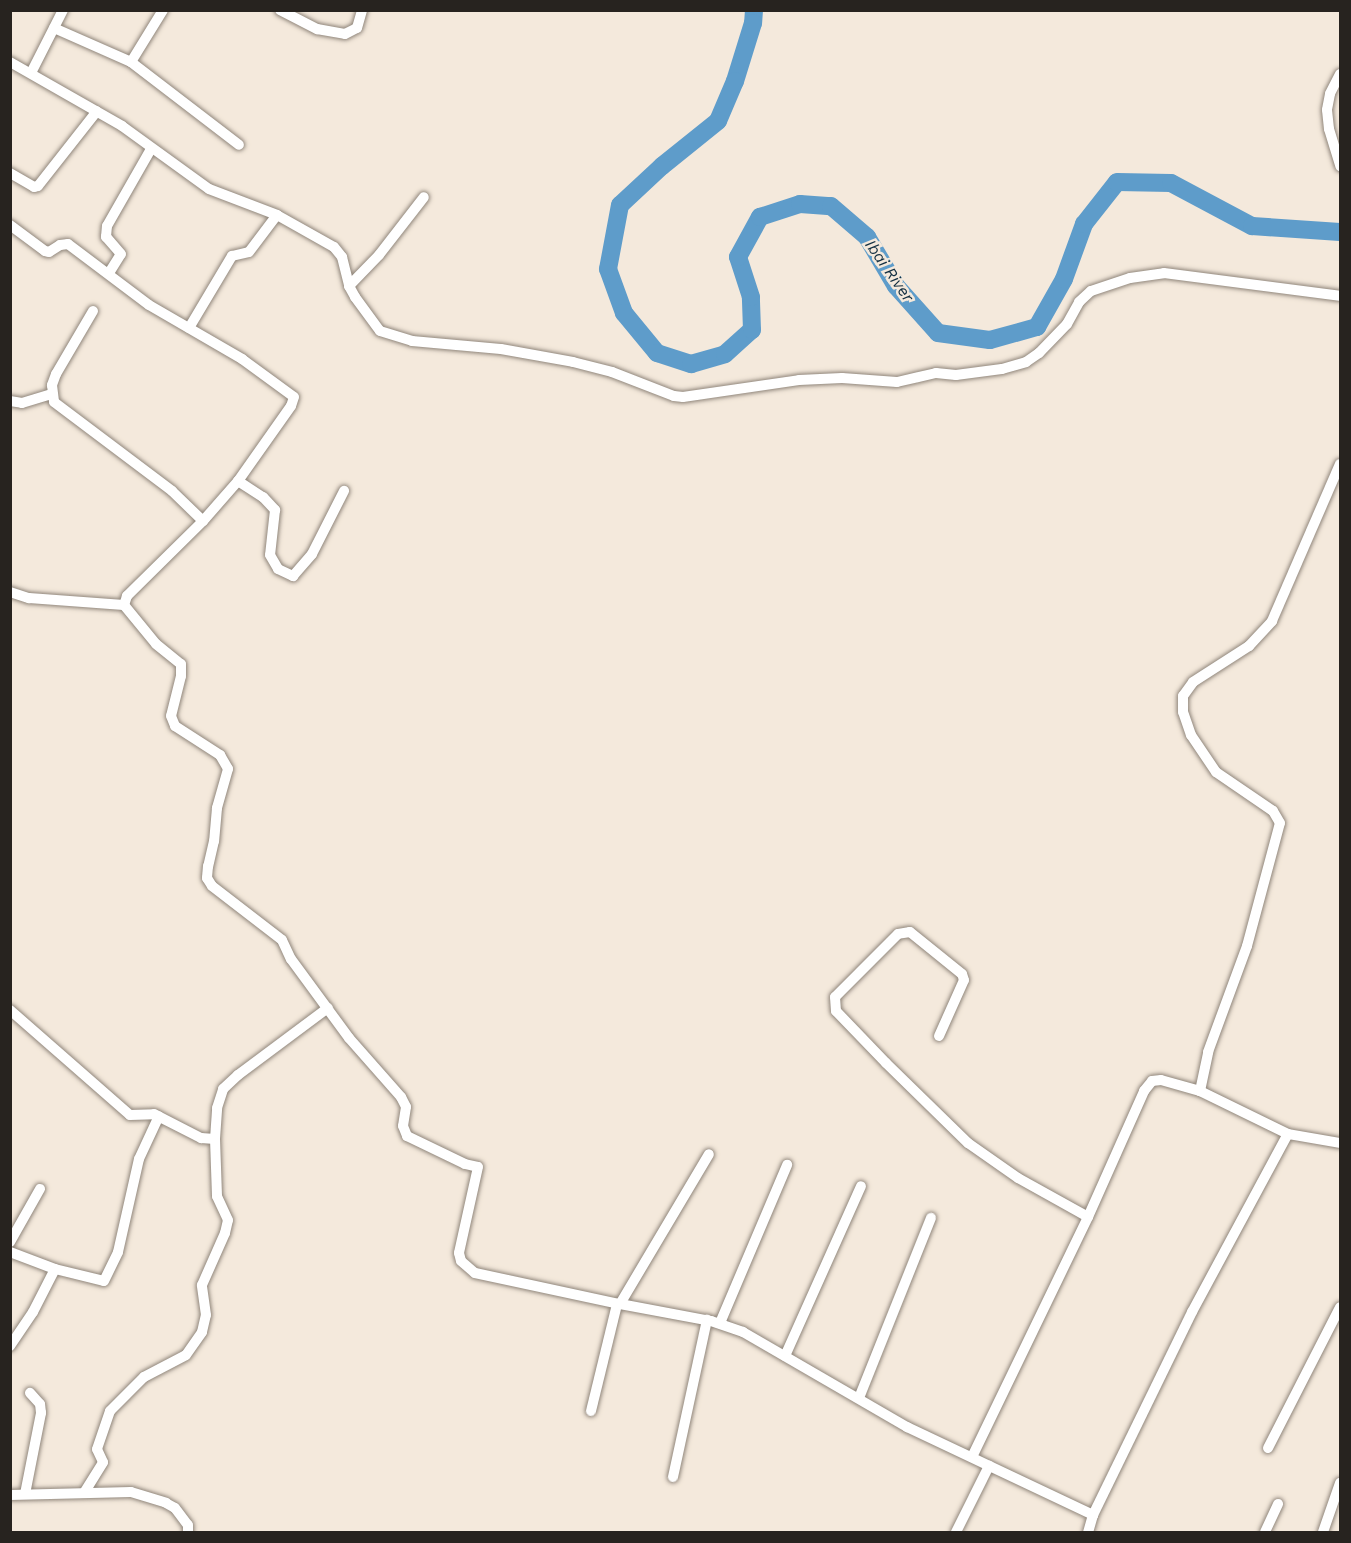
<!DOCTYPE html>
<style>
body{margin:0}
#map{position:relative;width:1351px;height:1543px;overflow:hidden;background:#f4e9dc;font-family:"Work Sans",sans-serif}
div>[style]{position:absolute}
.river>*{height:18px;margin:-9px;padding:0 9px;transform-origin:9px;border-radius:9px;background:#5e9cca}
.roads{filter:drop-shadow(0 0 2px #90867b) drop-shadow(0 0 2px #90867b)}
.minor>*{height:10px;margin:-5px;padding:0 5px;transform-origin:5px;border-radius:5px;background:#fff}
span{translate:-50% -50%;white-space:nowrap;text-align:center;line-height:1.15;-webkit-text-stroke:5px #f4e9dc;paint-order:stroke}
.water-label{font-size:16px;color:#112e41;font-style:italic}
.frame{position:absolute;inset:0;border:12px solid #27231f;pointer-events:none}
</style>
<div id="map">
<div class="river">
<div style="left:754px;top:10px;width:13px;rotate:94deg"></div>
<div style="left:753px;top:23px;width:61px;rotate:107.2deg"></div>
<div style="left:735px;top:81px;width:43px;rotate:113deg"></div>
<div style="left:718px;top:121px;width:72px;rotate:141.2deg"></div>
<div style="left:662px;top:166px;width:57px;rotate:137.1deg"></div>
<div style="left:620px;top:205px;width:65px;rotate:100.6deg"></div>
<div style="left:608px;top:269px;width:47px;rotate:70deg"></div>
<div style="left:624px;top:313px;width:52px;rotate:50.5deg"></div>
<div style="left:657px;top:353px;width:36px;rotate:18deg"></div>
<div style="left:691px;top:364px;width:35px;rotate:-16deg"></div>
<div style="left:725px;top:354px;width:36px;rotate:-42deg"></div>
<div style="left:752px;top:330px;width:33px;rotate:-92deg"></div>
<div style="left:751px;top:297px;width:42px;rotate:-108deg"></div>
<div style="left:738px;top:257px;width:46px;rotate:-61.2deg"></div>
<div style="left:760px;top:217px;width:42px;rotate:-18deg"></div>
<div style="left:800px;top:204px;width:31px;rotate:4deg"></div>
<div style="left:831px;top:206px;width:48px;rotate:40.7deg"></div>
<div style="left:867px;top:237px;width:57px;rotate:59.4deg"></div>
<div style="left:896px;top:286px;width:63px;rotate:48.2deg"></div>
<div style="left:938px;top:333px;width:52px;rotate:7.7deg"></div>
<div style="left:990px;top:340px;width:49px;rotate:-15.5deg"></div>
<div style="left:1037px;top:327px;width:55px;rotate:-60.6deg"></div>
<div style="left:1064px;top:279px;width:59px;rotate:-70deg"></div>
<div style="left:1084px;top:224px;width:53px;rotate:-51.8deg"></div>
<div style="left:1117px;top:182px;width:54px;rotate:1.1deg"></div>
<div style="left:1171px;top:183px;width:92px;rotate:28deg"></div>
<div style="left:1252px;top:226px;width:88px;rotate:3.9deg"></div>
</div>
<div class="roads">
<div class="minor">
<div style="left:280px;top:10px;width:42px;rotate:27.2deg"></div>
<div style="left:317px;top:29px;width:28px;rotate:10deg"></div>
<div style="left:345px;top:34px;width:13px;rotate:-27deg"></div>
<div style="left:357px;top:28px;width:19px;rotate:-74deg"></div>
<div style="left:54px;top:28px;width:84px;rotate:23.8deg"></div>
<div style="left:131px;top:62px;width:136px;rotate:37.5deg"></div>
<div style="left:10px;top:62px;width:129px;rotate:29.7deg"></div>
<div style="left:122px;top:126px;width:107px;rotate:35.9deg"></div>
<div style="left:209px;top:189px;width:73px;rotate:20.9deg"></div>
<div style="left:277px;top:215px;width:65px;rotate:29.3deg"></div>
<div style="left:334px;top:247px;width:13px;rotate:51deg"></div>
<div style="left:342px;top:257px;width:30px;rotate:76deg"></div>
<div style="left:349px;top:286px;width:13px;rotate:61deg"></div>
<div style="left:355px;top:297px;width:42px;rotate:53.7deg"></div>
<div style="left:380px;top:331px;width:34px;rotate:17deg"></div>
<div style="left:412px;top:341px;width:89px;rotate:5.1deg"></div>
<div style="left:501px;top:349px;width:73px;rotate:10.2deg"></div>
<div style="left:573px;top:362px;width:40px;rotate:14.4deg"></div>
<div style="left:612px;top:372px;width:66px;rotate:21.2deg"></div>
<div style="left:674px;top:396px;width:9px;rotate:6deg"></div>
<div style="left:683px;top:397px;width:117px;rotate:-8.3deg"></div>
<div style="left:799px;top:380px;width:43px;rotate:-2.7deg"></div>
<div style="left:842px;top:378px;width:55px;rotate:4.2deg"></div>
<div style="left:897px;top:382px;width:40px;rotate:-13deg"></div>
<div style="left:936px;top:373px;width:20px;rotate:6deg"></div>
<div style="left:956px;top:375px;width:46px;rotate:-7.4deg"></div>
<div style="left:1002px;top:369px;width:25px;rotate:-16deg"></div>
<div style="left:1026px;top:362px;width:16px;rotate:-35deg"></div>
<div style="left:1039px;top:353px;width:40px;rotate:-46deg"></div>
<div style="left:1067px;top:324px;width:25px;rotate:-61deg"></div>
<div style="left:1079px;top:302px;width:16px;rotate:-43deg"></div>
<div style="left:1091px;top:291px;width:41px;rotate:-18.4deg"></div>
<div style="left:1130px;top:278px;width:34px;rotate:-8deg"></div>
<div style="left:1164px;top:273px;width:177px;rotate:7.4deg"></div>
<div style="left:131px;top:62px;width:61px;rotate:-58.4deg"></div>
<div style="left:31px;top:73px;width:71px;rotate:-63.1deg"></div>
<div style="left:1340px;top:74px;width:22px;rotate:117deg"></div>
<div style="left:1330px;top:94px;width:16px;rotate:101deg"></div>
<div style="left:1327px;top:110px;width:19px;rotate:84deg"></div>
<div style="left:1329px;top:129px;width:39px;rotate:73deg"></div>
<div style="left:10px;top:173px;width:28px;rotate:30deg"></div>
<div style="left:34px;top:187px;width:4px;rotate:-14deg"></div>
<div style="left:38px;top:186px;width:95px;rotate:-51.8deg"></div>
<div style="left:10px;top:225px;width:44px;rotate:36.6deg"></div>
<div style="left:45px;top:251px;width:4px;rotate:14deg"></div>
<div style="left:49px;top:252px;width:13px;rotate:-32deg"></div>
<div style="left:60px;top:245px;width:8px;rotate:-7deg"></div>
<div style="left:68px;top:244px;width:101px;rotate:37deg"></div>
<div style="left:149px;top:305px;width:108px;rotate:30.1deg"></div>
<div style="left:242px;top:359px;width:64px;rotate:36.2deg"></div>
<div style="left:294px;top:397px;width:9px;rotate:108deg"></div>
<div style="left:291px;top:406px;width:92px;rotate:125.2deg"></div>
<div style="left:238px;top:481px;width:53px;rotate:131.2deg"></div>
<div style="left:203px;top:521px;width:107px;rotate:135.4deg"></div>
<div style="left:127px;top:596px;width:9px;rotate:108deg"></div>
<div style="left:124px;top:605px;width:50px;rotate:50.6deg"></div>
<div style="left:156px;top:644px;width:32px;rotate:39deg"></div>
<div style="left:181px;top:664px;width:12px;rotate:90deg"></div>
<div style="left:181px;top:676px;width:41px;rotate:104deg"></div>
<div style="left:171px;top:716px;width:11px;rotate:68deg"></div>
<div style="left:175px;top:726px;width:54px;rotate:32.8deg"></div>
<div style="left:220px;top:755px;width:16px;rotate:60deg"></div>
<div style="left:228px;top:769px;width:41px;rotate:105.8deg"></div>
<div style="left:217px;top:808px;width:33px;rotate:95deg"></div>
<div style="left:214px;top:841px;width:26px;rotate:103deg"></div>
<div style="left:208px;top:866px;width:12px;rotate:95deg"></div>
<div style="left:207px;top:878px;width:9px;rotate:58deg"></div>
<div style="left:212px;top:886px;width:88px;rotate:37.6deg"></div>
<div style="left:282px;top:940px;width:21px;rotate:65deg"></div>
<div style="left:291px;top:959px;width:98px;rotate:53.7deg"></div>
<div style="left:349px;top:1038px;width:79px;rotate:48.6deg"></div>
<div style="left:401px;top:1097px;width:11px;rotate:63deg"></div>
<div style="left:406px;top:1107px;width:19px;rotate:99deg"></div>
<div style="left:403px;top:1126px;width:11px;rotate:68deg"></div>
<div style="left:407px;top:1136px;width:64px;rotate:25.8deg"></div>
<div style="left:465px;top:1164px;width:13px;rotate:13deg"></div>
<div style="left:478px;top:1167px;width:88px;rotate:102.5deg"></div>
<div style="left:459px;top:1253px;width:8px;rotate:76deg"></div>
<div style="left:461px;top:1261px;width:18px;rotate:41deg"></div>
<div style="left:475px;top:1273px;width:148px;rotate:12.1deg"></div>
<div style="left:620px;top:1304px;width:93px;rotate:10.6deg"></div>
<div style="left:711px;top:1321px;width:34px;rotate:19deg"></div>
<div style="left:743px;top:1332px;width:190px;rotate:30.1deg"></div>
<div style="left:907px;top:1427px;width:206px;rotate:25.3deg"></div>
<div style="left:1093px;top:1515px;width:18px;rotate:106deg"></div>
<div style="left:109px;top:273px;width:22px;rotate:-58deg"></div>
<div style="left:121px;top:254px;width:23px;rotate:-131deg"></div>
<div style="left:106px;top:237px;width:11px;rotate:-85deg"></div>
<div style="left:107px;top:226px;width:89px;rotate:-60.3deg"></div>
<div style="left:349px;top:286px;width:43px;rotate:-45.9deg"></div>
<div style="left:379px;top:255px;width:73px;rotate:-52.2deg"></div>
<div style="left:93px;top:311px;width:73px;rotate:120.4deg"></div>
<div style="left:56px;top:374px;width:12px;rotate:110deg"></div>
<div style="left:52px;top:385px;width:17px;rotate:83deg"></div>
<div style="left:54px;top:402px;width:148px;rotate:37deg"></div>
<div style="left:172px;top:491px;width:43px;rotate:44.1deg"></div>
<div style="left:189px;top:328px;width:84px;rotate:-59.2deg"></div>
<div style="left:232px;top:256px;width:17px;rotate:-13deg"></div>
<div style="left:249px;top:252px;width:46px;rotate:-52.9deg"></div>
<div style="left:10px;top:401px;width:12px;rotate:9deg"></div>
<div style="left:22px;top:403px;width:30px;rotate:-17deg"></div>
<div style="left:238px;top:481px;width:30px;rotate:33deg"></div>
<div style="left:263px;top:497px;width:18px;rotate:47deg"></div>
<div style="left:275px;top:510px;width:45px;rotate:96.3deg"></div>
<div style="left:270px;top:555px;width:16px;rotate:60deg"></div>
<div style="left:278px;top:569px;width:17px;rotate:25deg"></div>
<div style="left:293px;top:576px;width:29px;rotate:-49deg"></div>
<div style="left:312px;top:554px;width:71px;rotate:-63.1deg"></div>
<div style="left:10px;top:592px;width:20px;rotate:18deg"></div>
<div style="left:29px;top:598px;width:95px;rotate:4.2deg"></div>
<div style="left:10px;top:1010px;width:159px;rotate:41.2deg"></div>
<div style="left:130px;top:1115px;width:24px;rotate:-2deg"></div>
<div style="left:154px;top:1114px;width:53px;rotate:27.1deg"></div>
<div style="left:201px;top:1138px;width:14px;rotate:4deg"></div>
<div style="left:939px;top:1036px;width:61px;rotate:-65.9deg"></div>
<div style="left:964px;top:980px;width:6px;rotate:-108deg"></div>
<div style="left:962px;top:974px;width:67px;rotate:-141.1deg"></div>
<div style="left:910px;top:932px;width:12px;rotate:171deg"></div>
<div style="left:898px;top:934px;width:89px;rotate:135deg"></div>
<div style="left:835px;top:997px;width:14px;rotate:86deg"></div>
<div style="left:836px;top:1011px;width:72px;rotate:46.1deg"></div>
<div style="left:886px;top:1063px;width:115px;rotate:44.3deg"></div>
<div style="left:968px;top:1143px;width:61px;rotate:35deg"></div>
<div style="left:1018px;top:1178px;width:80px;rotate:29.1deg"></div>
<div style="left:1288px;top:1134px;width:53px;rotate:9.8deg"></div>
<div style="left:10px;top:1242px;width:61px;rotate:-60.5deg"></div>
<div style="left:10px;top:1252px;width:48px;rotate:20.7deg"></div>
<div style="left:55px;top:1269px;width:50px;rotate:13.8deg"></div>
<div style="left:104px;top:1281px;width:32px;rotate:-64deg"></div>
<div style="left:118px;top:1252px;width:95px;rotate:-77.3deg"></div>
<div style="left:139px;top:1159px;width:47px;rotate:-65.1deg"></div>
<div style="left:620px;top:1304px;width:174px;rotate:-59.3deg"></div>
<div style="left:720px;top:1323px;width:172px;rotate:-67deg"></div>
<div style="left:10px;top:1346px;width:41px;rotate:-55.9deg"></div>
<div style="left:33px;top:1312px;width:48px;rotate:-62.9deg"></div>
<div style="left:785px;top:1356px;width:186px;rotate:-65.9deg"></div>
<div style="left:859px;top:1398px;width:194px;rotate:-68.2deg"></div>
<div style="left:591px;top:1411px;width:110px;rotate:-76.3deg"></div>
<div style="left:1268px;top:1448px;width:158px;rotate:-62.9deg"></div>
<div style="left:972px;top:1457px;width:267px;rotate:-64.2deg"></div>
<div style="left:1088px;top:1217px;width:138px;rotate:-66deg"></div>
<div style="left:1144px;top:1091px;width:13px;rotate:-51deg"></div>
<div style="left:1152px;top:1081px;width:9px;rotate:-6deg"></div>
<div style="left:1161px;top:1080px;width:41px;rotate:15.8deg"></div>
<div style="left:673px;top:1477px;width:161px;rotate:-77.8deg"></div>
<div style="left:84px;top:1493px;width:36px;rotate:-58deg"></div>
<div style="left:103px;top:1462px;width:14px;rotate:-115deg"></div>
<div style="left:97px;top:1449px;width:40px;rotate:-71.1deg"></div>
<div style="left:110px;top:1411px;width:48px;rotate:-45deg"></div>
<div style="left:144px;top:1377px;width:47px;rotate:-27.6deg"></div>
<div style="left:186px;top:1355px;width:28px;rotate:-55deg"></div>
<div style="left:202px;top:1332px;width:17px;rotate:-77deg"></div>
<div style="left:206px;top:1315px;width:30px;rotate:-98deg"></div>
<div style="left:202px;top:1285px;width:57px;rotate:-66.1deg"></div>
<div style="left:225px;top:1233px;width:13px;rotate:-77deg"></div>
<div style="left:228px;top:1220px;width:26px;rotate:-115deg"></div>
<div style="left:217px;top:1196px;width:57px;rotate:-92deg"></div>
<div style="left:215px;top:1139px;width:31px;rotate:-86deg"></div>
<div style="left:217px;top:1108px;width:20px;rotate:-72deg"></div>
<div style="left:223px;top:1089px;width:21px;rotate:-43deg"></div>
<div style="left:238px;top:1075px;width:112px;rotate:-36.7deg"></div>
<div style="left:25px;top:1494px;width:83px;rotate:-78.8deg"></div>
<div style="left:41px;top:1413px;width:9px;rotate:-96deg"></div>
<div style="left:40px;top:1404px;width:15px;rotate:-132deg"></div>
<div style="left:10px;top:1495px;width:121px;rotate:-1.4deg"></div>
<div style="left:131px;top:1492px;width:37px;rotate:17deg"></div>
<div style="left:166px;top:1503px;width:10px;rotate:29deg"></div>
<div style="left:175px;top:1508px;width:21px;rotate:53deg"></div>
<div style="left:188px;top:1525px;width:7px;rotate:90deg"></div>
<div style="left:1093px;top:1515px;width:226px;rotate:-64deg"></div>
<div style="left:1192px;top:1312px;width:202px;rotate:-61.7deg"></div>
<div style="left:1288px;top:1134px;width:98px;rotate:-154deg"></div>
<div style="left:1200px;top:1091px;width:40px;rotate:-78deg"></div>
<div style="left:1208px;top:1052px;width:113px;rotate:-69.8deg"></div>
<div style="left:1247px;top:946px;width:127px;rotate:-75deg"></div>
<div style="left:1280px;top:823px;width:14px;rotate:-120deg"></div>
<div style="left:1273px;top:811px;width:69px;rotate:-145.6deg"></div>
<div style="left:1216px;top:772px;width:45px;rotate:-124deg"></div>
<div style="left:1191px;top:735px;width:24px;rotate:-109deg"></div>
<div style="left:1183px;top:712px;width:16px;rotate:-90deg"></div>
<div style="left:1183px;top:696px;width:17px;rotate:-54deg"></div>
<div style="left:1193px;top:682px;width:67px;rotate:-32.7deg"></div>
<div style="left:1249px;top:646px;width:34px;rotate:-47deg"></div>
<div style="left:1272px;top:621px;width:171px;rotate:-66.6deg"></div>
<div style="left:956px;top:1532px;width:74px;rotate:-63.4deg"></div>
<div style="left:1265px;top:1532px;width:31px;rotate:-65deg"></div>
<div style="left:1323px;top:1532px;width:52px;rotate:-70.9deg"></div>
</div>
</div>
<div class="water-label">
<span style="left:889px;top:271px;rotate:55deg">Ibai River</span>
</div>
<div class="frame"></div>
</div>
